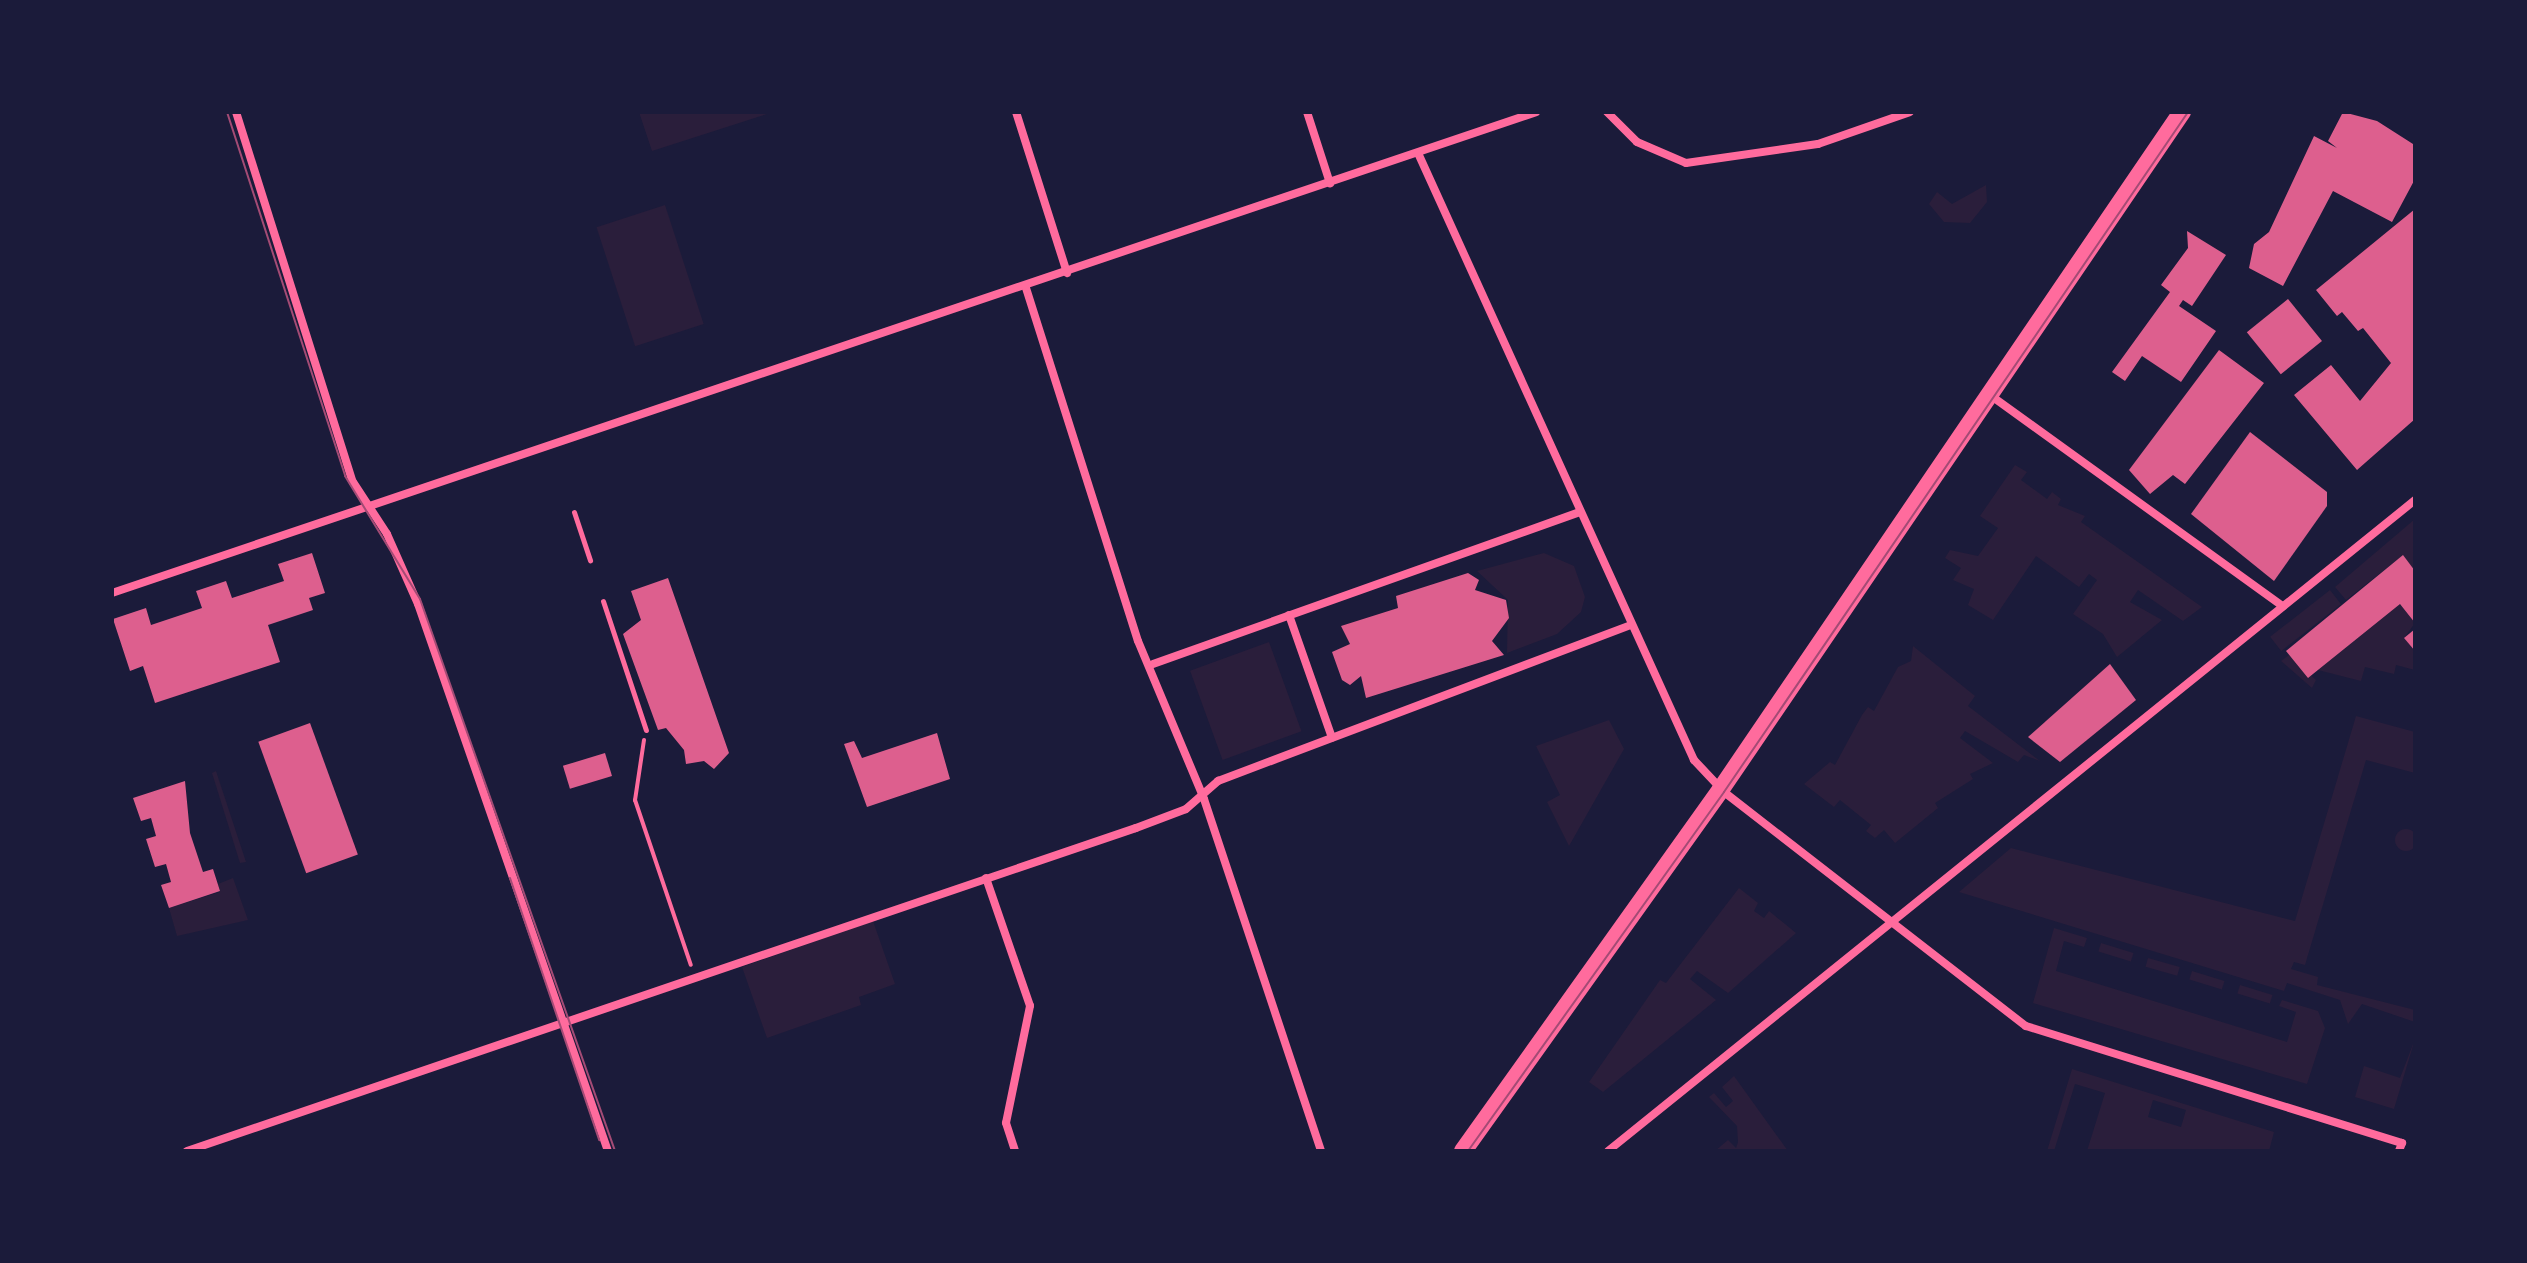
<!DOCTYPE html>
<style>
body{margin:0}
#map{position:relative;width:2527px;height:1263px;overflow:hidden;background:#1b1b3a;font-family:Rubik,sans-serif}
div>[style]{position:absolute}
.green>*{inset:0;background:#2a1e3b;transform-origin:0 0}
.round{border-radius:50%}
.building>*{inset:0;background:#dd5f8e;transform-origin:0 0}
.path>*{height:4px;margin:-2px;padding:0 2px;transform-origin:2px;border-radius:2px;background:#ff6b9d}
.service>*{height:5px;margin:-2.5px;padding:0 2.5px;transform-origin:2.5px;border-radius:2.5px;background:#ff6b9d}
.minor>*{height:8px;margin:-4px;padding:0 4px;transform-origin:4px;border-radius:4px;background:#ff6b9d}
.primary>*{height:18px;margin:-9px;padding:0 9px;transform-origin:9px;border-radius:9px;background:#ff6b9d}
.tram>*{height:2px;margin:-1px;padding:0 1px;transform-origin:1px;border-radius:1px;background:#a44b75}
span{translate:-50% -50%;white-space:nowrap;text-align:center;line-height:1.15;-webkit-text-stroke:8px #1b1b3a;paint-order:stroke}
.frame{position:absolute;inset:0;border:114px solid #1b1b3a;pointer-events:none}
</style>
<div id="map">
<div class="green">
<div style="clip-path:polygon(639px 112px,773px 112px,652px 151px)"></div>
<div style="clip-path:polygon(1986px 185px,1987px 202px,1970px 223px,1944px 222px,1929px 204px,1937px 192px,1952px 204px)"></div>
<div style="left:665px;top:205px;width:125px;height:72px;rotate:72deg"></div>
<div style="clip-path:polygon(2015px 465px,2027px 472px,2021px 480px,2047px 499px,2052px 492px,2061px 499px,2058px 505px,2085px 516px,2081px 522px,2202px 607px,2183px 621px,2138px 590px,2130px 602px,2162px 620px,2117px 657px,2103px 634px,2073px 614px,2097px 580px,2089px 574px,2079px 587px,2036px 556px,1993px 620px,1968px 605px,1974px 589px,1953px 580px,1961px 568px,1945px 558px,1950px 550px,1978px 556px,1998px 528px,1980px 516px)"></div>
<div style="clip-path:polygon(2415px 519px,2415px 571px,2402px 556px,2346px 600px,2335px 587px)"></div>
<div style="clip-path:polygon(1544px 553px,1574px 566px,1585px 597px,1581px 612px,1557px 634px,1507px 653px,1508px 600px,1477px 571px)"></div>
<div style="left:2330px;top:590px;width:18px;height:76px;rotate:52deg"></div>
<div style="clip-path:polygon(2400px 604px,2415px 623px,2404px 638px,2415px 651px,2415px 670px,2396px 665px,2394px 674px,2365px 667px,2361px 681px,2318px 670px)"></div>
<div style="left:1269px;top:642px;width:95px;height:84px;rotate:70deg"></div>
<div style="clip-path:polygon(1913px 646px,1975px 696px,1968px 706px,2040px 761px,2024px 755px,2018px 762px,1965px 731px,1960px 738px,1993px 763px,1970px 774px,1973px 779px,1935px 803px,1938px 808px,1895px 843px,1884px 830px,1875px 838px,1866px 831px,1871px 825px,1840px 800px,1834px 807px,1804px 784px,1830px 762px,1835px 765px,1862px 715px,1868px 707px,1874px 711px,1898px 667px,1911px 661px)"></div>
<div style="clip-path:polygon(2289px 655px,2316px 680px,2312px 688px,2281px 661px)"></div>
<div style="clip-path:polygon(2356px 716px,2415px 732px,2415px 773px,2366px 760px,2305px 965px,2294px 962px,2291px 969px,2318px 977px,2317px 985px,2415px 1010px,2415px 1022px,2362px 1004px,2348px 1024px,2340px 1000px,2287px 983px,2284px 991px,1959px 892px,2011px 848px,2295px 921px)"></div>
<div style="clip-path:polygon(1609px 720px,1624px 749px,1569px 846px,1547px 802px,1560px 795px,1536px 746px)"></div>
<div style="clip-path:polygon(216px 771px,246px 862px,240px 863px,212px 773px)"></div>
<div class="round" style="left:2395px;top:829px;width:22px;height:22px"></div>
<div style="clip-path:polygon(233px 878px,248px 920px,177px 936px,169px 908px,220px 892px,218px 884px)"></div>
<div style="clip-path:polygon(1739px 888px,1758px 903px,1754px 911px,1764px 918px,1769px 911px,1796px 933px,1728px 993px,1697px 971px,1690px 979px,1716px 1000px,1603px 1092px,1589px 1082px,1660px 980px,1666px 983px)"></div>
<div style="clip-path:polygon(873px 921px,895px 984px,859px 997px,861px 1005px,767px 1038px,742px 967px)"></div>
<div style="clip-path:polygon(2054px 928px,2087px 938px,2084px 947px,2064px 941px,2056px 971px,2287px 1042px,2296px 1012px,2279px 1006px,2282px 1000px,2318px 1011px,2325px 1028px,2307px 1084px,2033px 1003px)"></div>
<div style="left:2101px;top:943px;width:34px;height:9px;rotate:17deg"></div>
<div style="left:2148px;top:958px;width:33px;height:9px;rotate:16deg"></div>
<div style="left:2192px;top:971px;width:34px;height:9px;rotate:17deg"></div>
<div style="left:2240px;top:985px;width:34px;height:9px;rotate:17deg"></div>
<div style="clip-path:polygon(2415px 1039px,2394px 1109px,2355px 1097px,2364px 1066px,2400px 1078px)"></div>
<div style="clip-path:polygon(evenodd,2072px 1069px,2274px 1132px,2269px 1151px,2087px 1151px,2105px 1093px,2075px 1084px,2054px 1151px,2047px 1151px,2072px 1069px,2153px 1100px,2186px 1110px,2181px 1127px,2148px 1117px,2153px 1100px)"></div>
<div style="clip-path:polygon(1734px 1076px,1788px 1151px,1715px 1151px,1728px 1140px,1736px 1148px,1738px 1142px,1737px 1126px,1709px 1097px,1714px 1093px,1726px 1107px,1733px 1101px,1722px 1087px)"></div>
</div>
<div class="building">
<div style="clip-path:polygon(2343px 112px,2377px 121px,2413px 144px,2415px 179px,2392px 222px,2333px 191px,2283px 286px,2249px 268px,2254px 244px,2269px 232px,2314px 136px,2337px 148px,2328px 141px)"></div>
<div style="clip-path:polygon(2415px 209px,2415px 419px,2357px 470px,2294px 395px,2331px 365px,2360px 401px,2391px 363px,2363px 328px,2358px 331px,2342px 312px,2337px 316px,2316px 290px)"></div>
<div style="clip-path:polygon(2187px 231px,2226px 255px,2192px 306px,2183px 300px,2179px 306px,2216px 331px,2181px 382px,2142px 356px,2125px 381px,2112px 372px,2170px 292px,2161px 285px,2188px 248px)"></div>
<div style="left:2288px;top:299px;width:54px;height:53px;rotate:51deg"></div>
<div style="clip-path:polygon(2219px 350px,2264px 383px,2185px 484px,2173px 475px,2150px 494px,2129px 470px)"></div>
<div style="clip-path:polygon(2250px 432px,2327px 492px,2327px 506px,2274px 581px,2191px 514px)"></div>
<div style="clip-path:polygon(312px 553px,325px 593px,309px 598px,313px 610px,268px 625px,280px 662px,155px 703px,143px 666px,130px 671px,113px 619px,146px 608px,151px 625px,202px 608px,196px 591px,226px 581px,232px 598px,284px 581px,278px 564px)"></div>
<div style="clip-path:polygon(2403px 555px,2415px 571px,2415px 623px,2400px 604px,2308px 678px,2286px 651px)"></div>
<div style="clip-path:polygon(1468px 573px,1479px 580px,1475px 590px,1506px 600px,1509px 618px,1492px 641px,1504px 655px,1366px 698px,1361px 676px,1350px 685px,1342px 680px,1332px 652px,1350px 644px,1341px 626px,1398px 608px,1396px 596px)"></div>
<div style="clip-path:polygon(668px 578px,729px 753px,714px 769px,704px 761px,686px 764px,684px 750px,666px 728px,658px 730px,623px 634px,641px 620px,631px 591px)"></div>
<div style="clip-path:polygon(2415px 629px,2415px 651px,2404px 638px)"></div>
<div style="clip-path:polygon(2110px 664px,2136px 700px,2060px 762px,2028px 737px)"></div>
<div style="left:310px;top:723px;width:140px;height:55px;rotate:70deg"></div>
<div style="clip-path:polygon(937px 733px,950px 779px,867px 807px,844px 744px,854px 741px,862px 758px)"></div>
<div style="left:605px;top:753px;width:24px;height:44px;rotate:73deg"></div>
<div style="clip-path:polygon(185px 781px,190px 833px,203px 872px,213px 869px,220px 891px,169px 908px,161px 885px,171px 882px,166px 864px,155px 867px,146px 839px,156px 836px,151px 818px,141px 821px,133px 798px)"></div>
</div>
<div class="path">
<div style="left:644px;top:740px;width:61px;rotate:98.5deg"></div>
<div style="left:635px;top:800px;width:174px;rotate:71.3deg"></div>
</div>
<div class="service">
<div style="left:574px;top:512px;width:51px;rotate:71.6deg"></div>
<div style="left:603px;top:601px;width:136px;rotate:71.6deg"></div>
</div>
<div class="minor">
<div style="left:236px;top:112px;width:388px;rotate:72.5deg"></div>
<div style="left:353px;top:482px;width:62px;rotate:56.8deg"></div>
<div style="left:387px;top:534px;width:77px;rotate:66.1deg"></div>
<div style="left:418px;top:604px;width:579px;rotate:70.85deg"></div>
<div style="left:1016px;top:112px;width:169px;rotate:72.4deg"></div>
<div style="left:1307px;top:112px;width:75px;rotate:72.1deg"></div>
<div style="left:1607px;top:112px;width:42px;rotate:45deg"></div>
<div style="left:1637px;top:142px;width:53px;rotate:23.2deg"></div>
<div style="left:1686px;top:163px;width:133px;rotate:-8.2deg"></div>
<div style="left:1818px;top:144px;width:97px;rotate:-19.2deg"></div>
<div style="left:1418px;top:153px;width:667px;rotate:65.55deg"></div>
<div style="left:1694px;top:760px;width:44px;rotate:46.8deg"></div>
<div style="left:1724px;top:792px;width:382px;rotate:37.8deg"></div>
<div style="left:2026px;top:1026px;width:394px;rotate:17.3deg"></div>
<div style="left:2402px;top:1143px;width:9px;rotate:111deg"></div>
<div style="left:1026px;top:288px;width:370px;rotate:72.4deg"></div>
<div style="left:1138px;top:641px;width:171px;rotate:67.3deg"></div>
<div style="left:1204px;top:799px;width:371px;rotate:71.6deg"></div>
<div style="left:1990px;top:395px;width:361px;rotate:35.8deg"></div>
<div style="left:112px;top:593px;width:1503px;rotate:-18.66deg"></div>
<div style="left:1289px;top:615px;width:130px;rotate:70.7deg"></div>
<div style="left:1153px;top:664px;width:452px;rotate:-19.6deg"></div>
<div style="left:986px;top:878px;width:135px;rotate:71deg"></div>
<div style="left:1030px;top:1006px;width:119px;rotate:101.6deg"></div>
<div style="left:1006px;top:1123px;width:29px;rotate:72deg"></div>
<div style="left:187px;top:1151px;width:1002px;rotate:-18.8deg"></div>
<div style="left:1136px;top:828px;width:53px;rotate:-20.8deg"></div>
<div style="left:1186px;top:809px;width:43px;rotate:-41.2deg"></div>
<div style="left:1218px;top:781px;width:441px;rotate:-20.7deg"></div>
<div style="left:1608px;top:1151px;width:1037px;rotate:-38.89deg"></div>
</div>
<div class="primary">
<div style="left:1463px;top:1151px;width:445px;rotate:-54.5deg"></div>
<div style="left:1721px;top:789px;width:819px;rotate:-55.75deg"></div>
</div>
<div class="tram">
<div style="left:227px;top:112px;width:383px;rotate:72deg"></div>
<div style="left:345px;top:476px;width:144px;rotate:58.6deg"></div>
<div style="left:420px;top:599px;width:585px;rotate:70.54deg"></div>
<div style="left:510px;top:878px;width:277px;rotate:71.2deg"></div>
<div style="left:1468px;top:1151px;width:441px;rotate:-54.5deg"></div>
<div style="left:1724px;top:792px;width:823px;rotate:-55.69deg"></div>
</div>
<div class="frame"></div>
</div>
